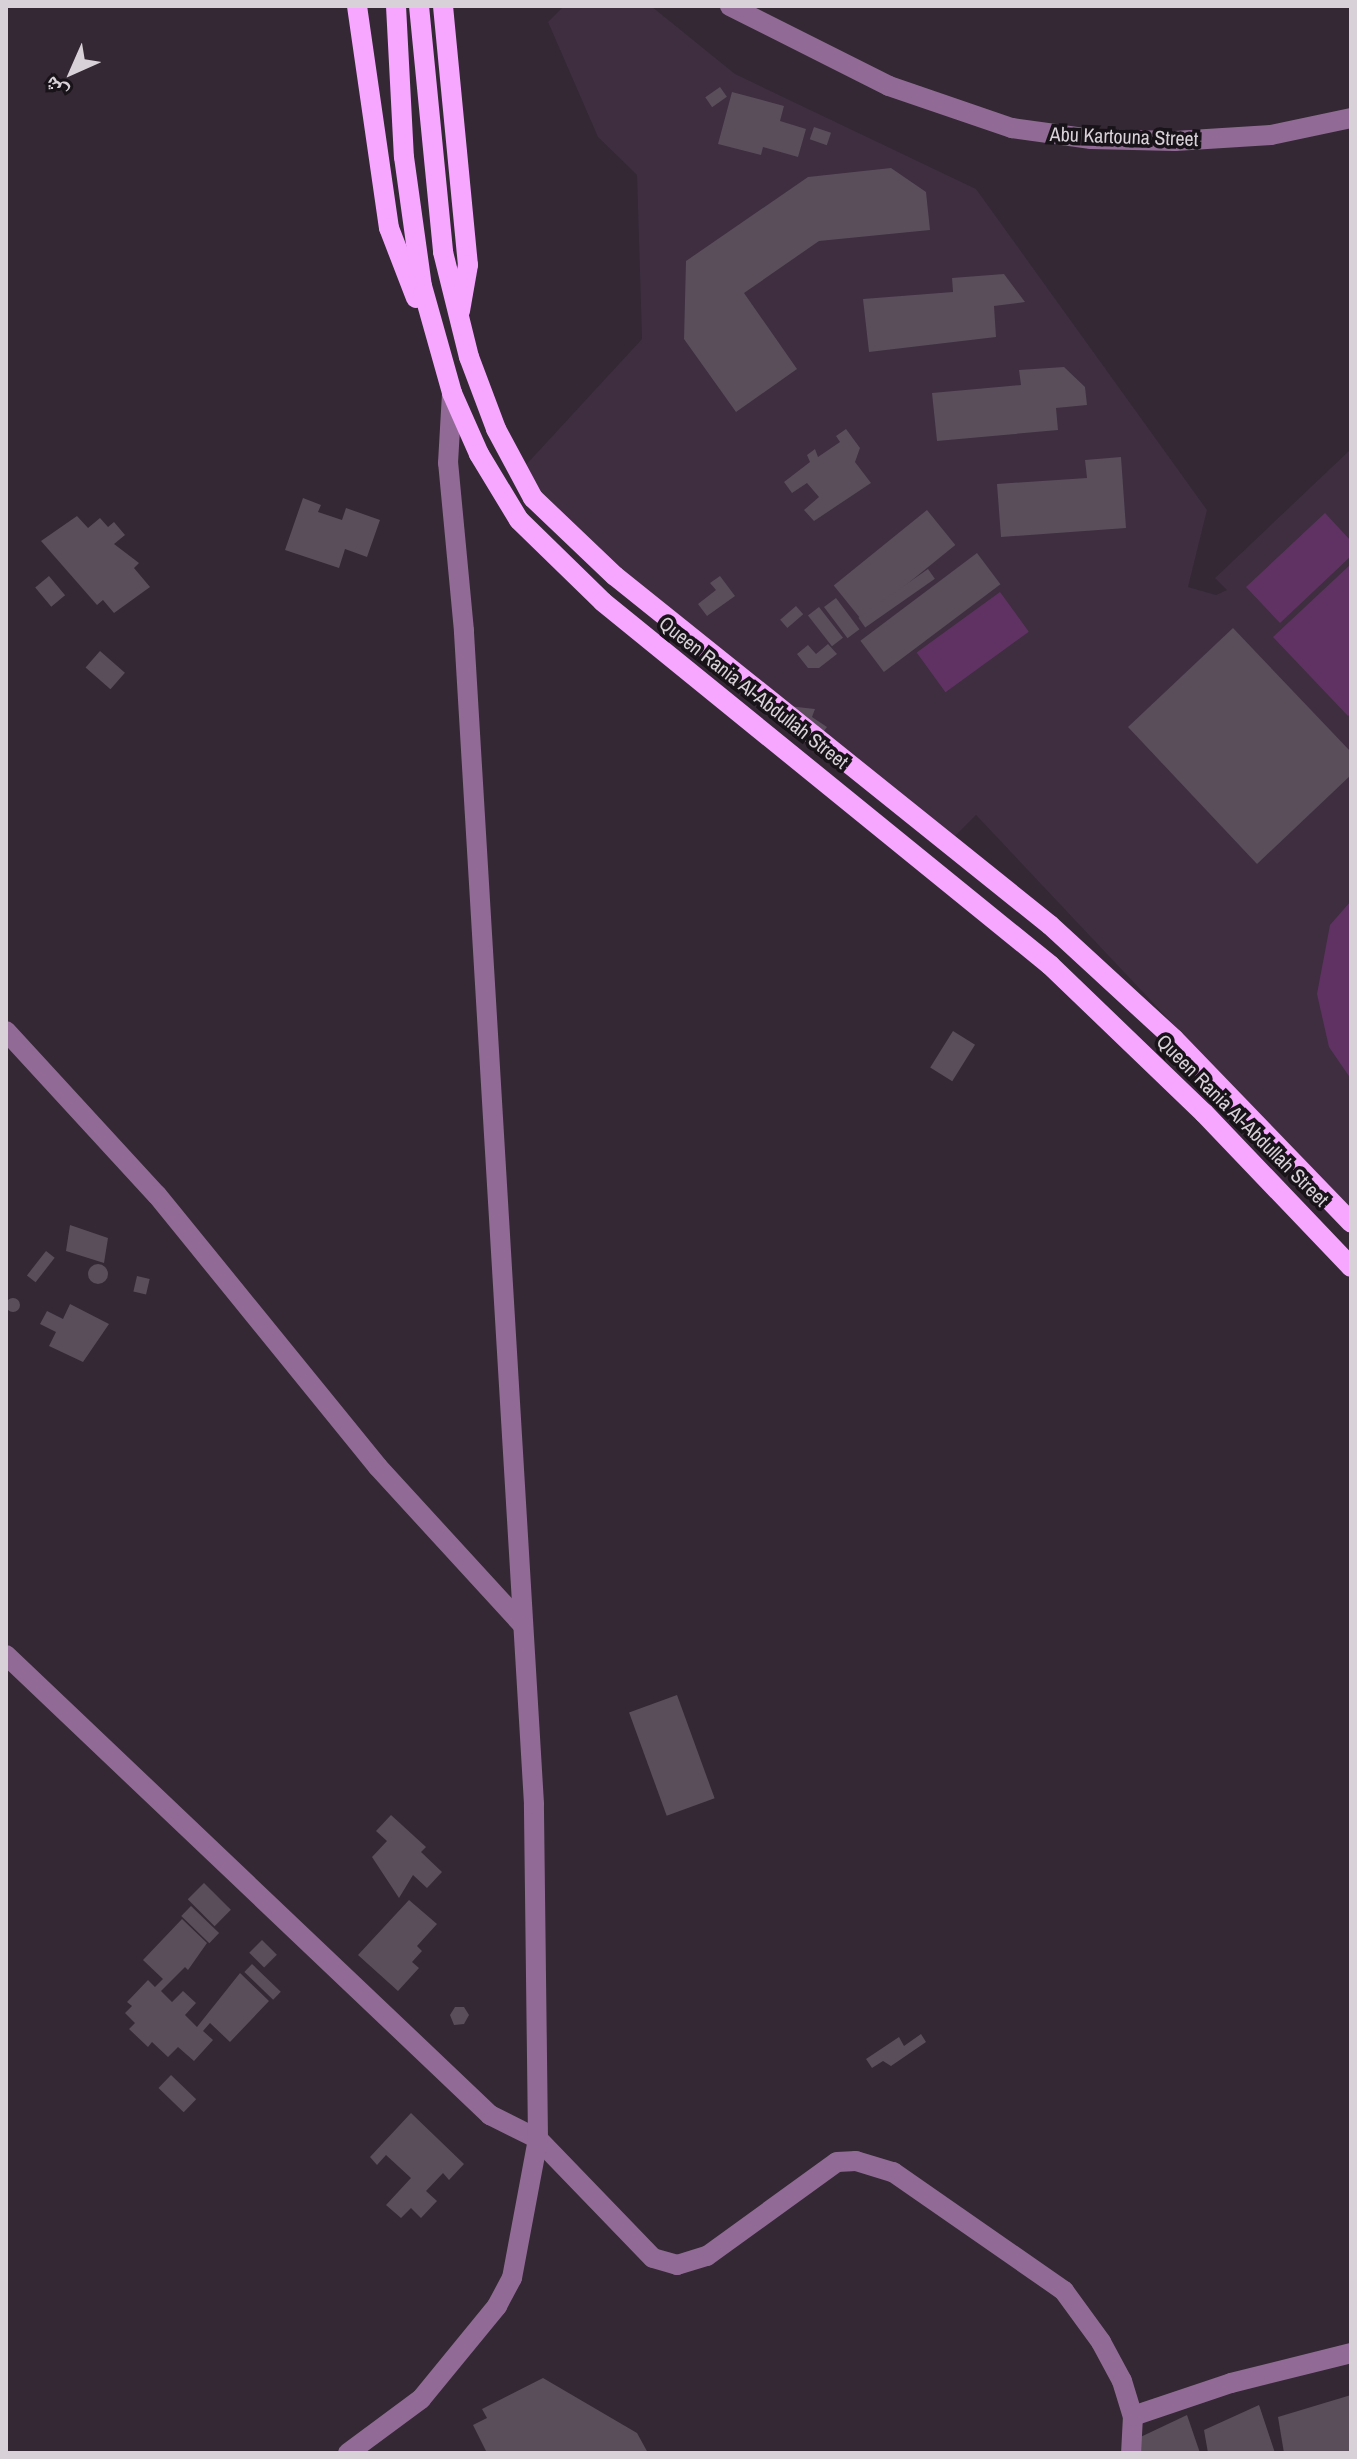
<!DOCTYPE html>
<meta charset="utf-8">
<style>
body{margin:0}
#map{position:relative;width:1357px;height:2459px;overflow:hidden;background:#332834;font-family:"Archivo Narrow","Noto Naskh Arabic",sans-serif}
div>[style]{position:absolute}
.built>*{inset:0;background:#3e2e3f}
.green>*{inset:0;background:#603264;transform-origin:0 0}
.building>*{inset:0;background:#5a4e5b;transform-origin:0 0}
.round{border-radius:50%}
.minor>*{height:20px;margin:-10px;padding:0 10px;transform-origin:10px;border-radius:10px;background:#916b95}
.major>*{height:20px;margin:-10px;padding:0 10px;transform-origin:10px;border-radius:10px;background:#f7a7ff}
span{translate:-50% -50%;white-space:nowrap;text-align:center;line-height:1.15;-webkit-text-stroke:7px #181318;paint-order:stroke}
.street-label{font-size:20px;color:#d8d1d8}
.frame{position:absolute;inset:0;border:8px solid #d8d1d8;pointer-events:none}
.north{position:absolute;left:32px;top:32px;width:80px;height:80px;-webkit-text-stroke:6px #181318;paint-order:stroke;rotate:225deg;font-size:22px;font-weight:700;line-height:32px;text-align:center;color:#d8d1d8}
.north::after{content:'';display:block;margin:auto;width:28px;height:36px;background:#d8d1d8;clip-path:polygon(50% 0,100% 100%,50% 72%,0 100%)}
</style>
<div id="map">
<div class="built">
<div style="clip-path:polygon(564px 6px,651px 6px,735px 74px,976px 189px,1207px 510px,1188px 587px,1216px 595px,1227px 590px,1215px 578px,1351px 449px,1351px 1213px,976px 815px,951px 840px,538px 505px,524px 467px,642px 339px,637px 175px,598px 137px,548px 22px)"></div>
</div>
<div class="green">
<div style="clip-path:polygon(1325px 513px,1351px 541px,1351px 556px,1280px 623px,1246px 587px)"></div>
<div style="clip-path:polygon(1351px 564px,1351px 713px,1348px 716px,1273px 637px)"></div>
<div style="left:1000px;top:592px;width:49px;height:103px;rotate:54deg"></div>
<div style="clip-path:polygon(1351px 901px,1351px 1079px,1329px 1047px,1317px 994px,1330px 925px)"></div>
</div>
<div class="building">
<div style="left:720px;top:87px;width:12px;height:18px;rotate:55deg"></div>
<div style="clip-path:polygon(732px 92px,784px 106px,780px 121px,806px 129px,798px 157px,763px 147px,761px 155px,718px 144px)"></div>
<div style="left:814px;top:127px;width:18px;height:13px;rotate:19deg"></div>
<div style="clip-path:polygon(891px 168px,926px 192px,930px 230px,819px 241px,744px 293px,797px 369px,736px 412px,684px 339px,686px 261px,808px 177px)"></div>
<div style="clip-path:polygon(1004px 274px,1025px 302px,994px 306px,996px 337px,869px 352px,863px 299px,953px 292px,952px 278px)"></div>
<div style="clip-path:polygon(1064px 367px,1085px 387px,1087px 405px,1056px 408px,1058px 430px,937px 441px,932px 393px,1021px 385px,1019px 370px)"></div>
<div style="clip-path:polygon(846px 429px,860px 448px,855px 462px,871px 483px,814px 521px,804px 510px,819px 497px,807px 483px,792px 493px,784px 482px,810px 462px,807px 455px,815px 449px,818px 457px,840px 442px,836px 436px)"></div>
<div style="clip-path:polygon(1121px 457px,1126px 528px,1001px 537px,997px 484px,1087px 478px,1085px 460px)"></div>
<div style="clip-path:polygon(303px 498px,321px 505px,318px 512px,342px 520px,346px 508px,380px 520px,367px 557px,345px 549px,339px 568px,285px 550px)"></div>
<div style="left:927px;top:510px;width:45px;height:120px;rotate:51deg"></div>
<div style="clip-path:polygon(77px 516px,88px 528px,100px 518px,108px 527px,114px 522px,125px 535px,114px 544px,139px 563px,134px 568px,150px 587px,114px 613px,103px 600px,97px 605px,41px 541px)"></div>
<div style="left:977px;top:553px;width:39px;height:146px;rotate:53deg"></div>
<div style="left:928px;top:569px;width:12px;height:85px;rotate:55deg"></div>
<div style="left:49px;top:576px;width:25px;height:18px;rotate:50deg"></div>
<div style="clip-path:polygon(720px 576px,735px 596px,707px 616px,698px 604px,716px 590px,710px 583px)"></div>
<div style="left:836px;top:598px;width:39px;height:15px;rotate:53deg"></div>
<div style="left:796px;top:606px;width:11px;height:21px;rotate:49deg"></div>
<div style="left:819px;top:607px;width:39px;height:14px;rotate:52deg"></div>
<div style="clip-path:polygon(1233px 628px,1351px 752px,1351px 775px,1257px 864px,1128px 727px)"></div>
<div style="clip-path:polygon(828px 644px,837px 654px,819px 668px,808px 668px,797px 654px,808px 645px,816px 654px)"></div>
<div style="left:100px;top:651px;width:33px;height:22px;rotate:41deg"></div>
<div style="clip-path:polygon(779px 705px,815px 709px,812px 717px,827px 727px,817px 740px)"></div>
<div style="left:953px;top:1031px;width:26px;height:43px;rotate:32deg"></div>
<div style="clip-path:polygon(70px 1225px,108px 1238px,104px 1263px,66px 1251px)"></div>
<div style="left:46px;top:1251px;width:11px;height:31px;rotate:38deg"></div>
<div class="round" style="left:88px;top:1264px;width:20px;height:20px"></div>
<div style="left:137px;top:1276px;width:13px;height:16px;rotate:13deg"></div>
<div class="round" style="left:6px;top:1298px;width:14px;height:14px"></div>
<div style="clip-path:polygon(70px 1304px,109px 1324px,83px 1362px,49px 1346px,56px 1332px,40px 1324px,47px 1311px,63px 1319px)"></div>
<div style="left:677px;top:1695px;width:110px;height:51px;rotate:70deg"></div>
<div style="clip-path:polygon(391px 1815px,426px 1847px,421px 1852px,442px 1872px,427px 1888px,413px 1875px,399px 1898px,372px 1857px,387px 1841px,376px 1831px)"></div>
<div style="left:204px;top:1883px;width:38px;height:23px;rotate:45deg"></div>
<div style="clip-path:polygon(409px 1900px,437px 1924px,417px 1946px,422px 1951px,412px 1962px,419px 1968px,398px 1991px,358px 1955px)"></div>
<div style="left:191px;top:1906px;width:39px;height:14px;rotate:44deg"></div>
<div style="clip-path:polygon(182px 1919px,207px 1943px,188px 1970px,185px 1967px,161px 1991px,172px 2002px,183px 1991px,196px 2003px,185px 2015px,197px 2027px,240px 1973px,269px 2001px,230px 2042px,210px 2023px,203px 2031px,213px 2040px,194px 2061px,178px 2047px,168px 2057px,152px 2042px,148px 2047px,129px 2029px,135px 2023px,125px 2013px,132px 2006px,127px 2002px,148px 1980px,155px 1987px,163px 1979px,143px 1960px)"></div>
<div style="left:262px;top:1940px;width:21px;height:18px;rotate:45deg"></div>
<div style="left:252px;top:1964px;width:40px;height:11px;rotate:44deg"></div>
<div style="clip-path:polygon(455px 2007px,464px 2007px,469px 2015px,464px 2024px,454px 2025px,450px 2015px)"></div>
<div style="clip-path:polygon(921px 2034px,926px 2042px,891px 2066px,883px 2061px,872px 2068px,866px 2059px,899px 2037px,904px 2046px)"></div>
<div style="left:171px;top:2075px;width:35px;height:18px;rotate:44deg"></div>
<div style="clip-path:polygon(411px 2113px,464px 2164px,449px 2180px,443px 2173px,426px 2191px,437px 2201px,421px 2218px,411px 2208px,401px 2218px,386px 2205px,411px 2178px,386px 2155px,377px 2165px,370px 2157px)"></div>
<div style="clip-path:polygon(543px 2378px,637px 2433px,648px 2453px,487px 2453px,473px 2425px,487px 2418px,482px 2409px)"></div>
<div style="clip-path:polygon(1351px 2395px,1351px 2453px,1284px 2453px,1278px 2417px)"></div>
<div style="clip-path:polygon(1259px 2405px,1275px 2453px,1208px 2453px,1204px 2430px)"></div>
<div style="clip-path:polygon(1187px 2415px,1200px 2453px,1134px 2453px,1132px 2441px)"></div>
</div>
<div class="minor">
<div style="left:730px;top:6px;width:178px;rotate:26.7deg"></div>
<div style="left:889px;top:86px;width:130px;rotate:18.9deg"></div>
<div style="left:1012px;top:128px;width:80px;rotate:7.9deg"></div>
<div style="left:1091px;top:139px;width:84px;rotate:1.4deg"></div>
<div style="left:1175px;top:141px;width:96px;rotate:-3.6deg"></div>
<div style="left:1271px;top:135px;width:82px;rotate:-12deg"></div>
<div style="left:6px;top:1031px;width:223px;rotate:47.4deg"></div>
<div style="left:157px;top:1195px;width:350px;rotate:50.9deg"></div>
<div style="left:378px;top:1467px;width:214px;rotate:47.5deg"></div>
<div style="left:6px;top:1655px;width:668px;rotate:43.54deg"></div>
<div style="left:490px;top:2115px;width:54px;rotate:26.6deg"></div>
<div style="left:538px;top:2139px;width:165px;rotate:46deg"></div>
<div style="left:653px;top:2258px;width:25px;rotate:16deg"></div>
<div style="left:677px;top:2265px;width:31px;rotate:-17deg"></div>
<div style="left:707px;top:2256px;width:160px;rotate:-35.9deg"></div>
<div style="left:837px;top:2162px;width:19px;rotate:-3deg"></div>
<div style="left:856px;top:2161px;width:39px;rotate:17deg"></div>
<div style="left:893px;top:2172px;width:208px;rotate:34.8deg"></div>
<div style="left:1064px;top:2291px;width:63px;rotate:54deg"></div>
<div style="left:1101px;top:2342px;width:44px;rotate:61.7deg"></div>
<div style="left:1122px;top:2381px;width:37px;rotate:73deg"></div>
<div style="left:1133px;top:2416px;width:37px;rotate:93deg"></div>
<div style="left:1133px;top:2416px;width:103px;rotate:-18.6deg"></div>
<div style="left:1231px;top:2383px;width:124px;rotate:-14deg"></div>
<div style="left:348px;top:2453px;width:91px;rotate:-36.5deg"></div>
<div style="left:421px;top:2399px;width:120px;rotate:-50.7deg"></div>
<div style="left:497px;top:2306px;width:32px;rotate:-62deg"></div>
<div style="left:512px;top:2278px;width:141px;rotate:-79.4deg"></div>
<div style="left:538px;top:2139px;width:335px;rotate:-90.7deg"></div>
<div style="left:534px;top:1804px;width:1175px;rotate:-93.42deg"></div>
<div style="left:464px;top:631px;width:169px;rotate:-95.4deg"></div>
<div style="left:448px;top:463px;width:70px;rotate:-86.7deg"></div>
</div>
<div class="major">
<div style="left:357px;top:6px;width:224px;rotate:81.8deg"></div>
<div style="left:389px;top:228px;width:75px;rotate:68.9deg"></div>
<div style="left:396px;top:6px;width:151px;rotate:87deg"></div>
<div style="left:404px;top:157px;width:130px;rotate:82.1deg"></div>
<div style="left:422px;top:286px;width:111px;rotate:74.3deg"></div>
<div style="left:452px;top:393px;width:67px;rotate:66.1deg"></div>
<div style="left:479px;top:454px;width:77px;rotate:58.8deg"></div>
<div style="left:519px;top:520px;width:117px;rotate:44.3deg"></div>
<div style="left:603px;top:602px;width:576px;rotate:39.08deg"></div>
<div style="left:1050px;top:965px;width:214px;rotate:43.9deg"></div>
<div style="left:1204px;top:1113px;width:213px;rotate:46.3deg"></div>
<div style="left:419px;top:6px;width:247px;rotate:84.4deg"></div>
<div style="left:443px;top:252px;width:108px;rotate:76.1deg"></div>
<div style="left:469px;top:357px;width:77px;rotate:69.4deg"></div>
<div style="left:496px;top:429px;width:78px;rotate:61.8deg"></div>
<div style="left:533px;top:498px;width:113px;rotate:43.6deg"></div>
<div style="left:615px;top:576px;width:558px;rotate:38.74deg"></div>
<div style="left:1050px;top:925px;width:168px;rotate:42.6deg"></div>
<div style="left:1174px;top:1039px;width:255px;rotate:46deg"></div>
<div style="left:443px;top:6px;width:260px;rotate:84.5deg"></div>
<div style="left:468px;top:265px;width:47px;rotate:99.9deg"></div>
</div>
<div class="street-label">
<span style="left:1124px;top:136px;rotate:2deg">Abu Kartouna Street</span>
<span style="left:754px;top:692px;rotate:38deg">Queen Rania Al-Abdullah Street</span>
<span style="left:1243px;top:1120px;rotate:45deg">Queen Rania Al-Abdullah Street</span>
</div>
<div class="frame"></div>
<div class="north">ش</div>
</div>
